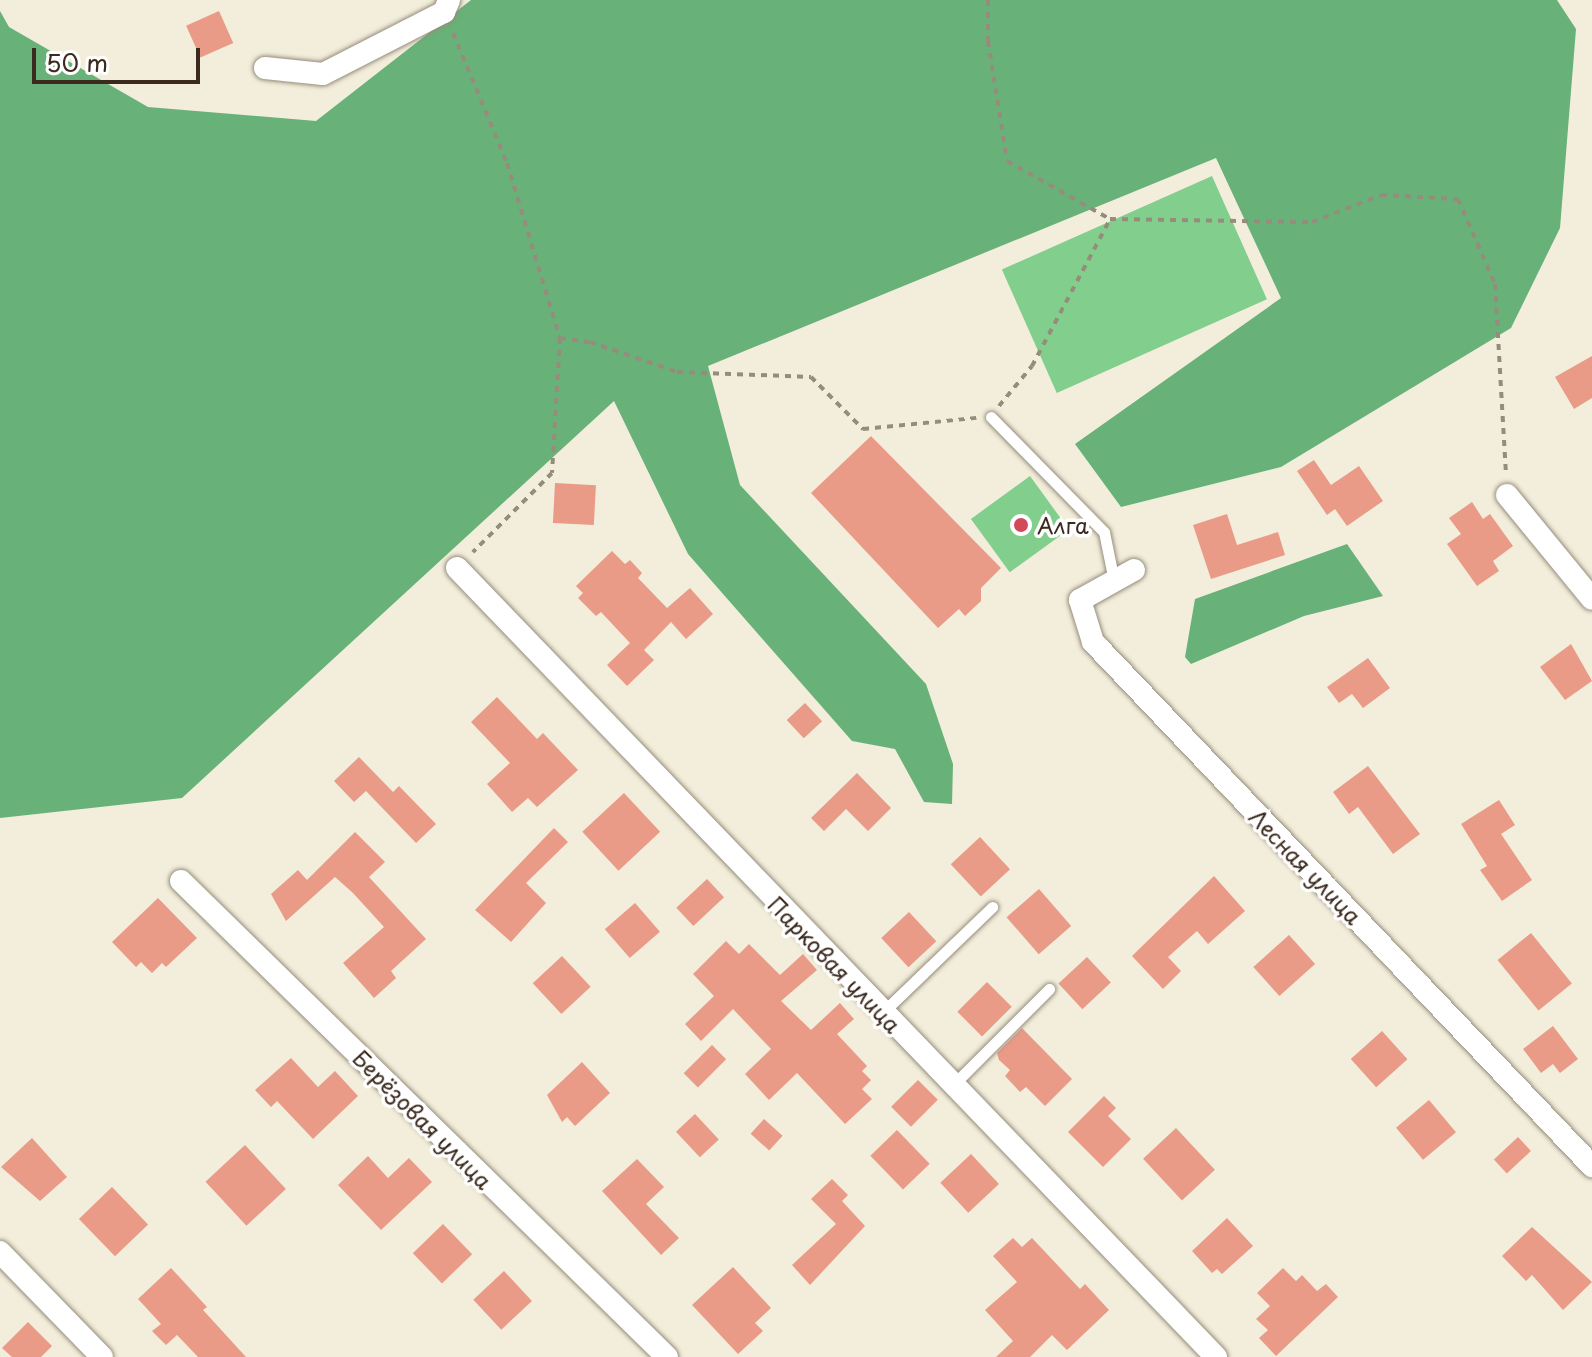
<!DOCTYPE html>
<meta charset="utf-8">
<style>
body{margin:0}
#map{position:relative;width:1592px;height:1357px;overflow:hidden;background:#f2eedb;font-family:"Playpen Sans",sans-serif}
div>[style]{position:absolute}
.green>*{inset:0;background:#81ce8d;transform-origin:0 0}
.forest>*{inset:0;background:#68b178}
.building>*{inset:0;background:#e99b87;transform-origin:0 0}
.path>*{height:4px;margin-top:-2px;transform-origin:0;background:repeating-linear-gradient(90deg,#968c7c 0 6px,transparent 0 12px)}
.roads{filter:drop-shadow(0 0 2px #968c7c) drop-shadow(0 0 2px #968c7c)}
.lane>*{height:11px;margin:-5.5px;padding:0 5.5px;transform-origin:5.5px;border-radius:5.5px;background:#fff}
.street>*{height:22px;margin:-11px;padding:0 11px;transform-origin:11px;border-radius:11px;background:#fff}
.dots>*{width:22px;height:22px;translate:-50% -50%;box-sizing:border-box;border:4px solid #fff;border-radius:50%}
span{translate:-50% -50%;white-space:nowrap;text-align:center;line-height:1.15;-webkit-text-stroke:7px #fff;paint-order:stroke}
.poi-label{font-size:22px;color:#3b2a1e}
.left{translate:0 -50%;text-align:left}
.street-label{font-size:22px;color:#3b2a1e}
.scale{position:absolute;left:32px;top:48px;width:168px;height:36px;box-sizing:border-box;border:4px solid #3b2a1e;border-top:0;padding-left:10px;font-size:24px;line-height:28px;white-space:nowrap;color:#3b2a1e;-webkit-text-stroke:6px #fff;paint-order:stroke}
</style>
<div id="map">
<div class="green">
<div style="left:1212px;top:176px;width:135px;height:230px;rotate:66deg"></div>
<div style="left:1030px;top:476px;width:66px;height:73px;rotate:54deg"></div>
</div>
<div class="forest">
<div style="clip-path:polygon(471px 0,1557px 0,1576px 29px,1560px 228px,1511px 328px,1281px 467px,1121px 507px,1075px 444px,1281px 298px,1216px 158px,708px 366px,740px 485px,926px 684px,953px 764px,952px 804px,924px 802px,895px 749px,852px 741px,688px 554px,614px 401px,182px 798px,0 818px,0 11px,9px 27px,148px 107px,316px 121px)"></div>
<div style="clip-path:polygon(1347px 544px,1383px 596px,1304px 616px,1191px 664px,1185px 657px,1195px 599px)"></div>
</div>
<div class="building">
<div style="left:219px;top:11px;width:35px;height:36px;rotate:66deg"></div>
<div style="clip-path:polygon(1592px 356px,1592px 398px,1574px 409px,1555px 377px)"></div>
<div style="clip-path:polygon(871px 436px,1001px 568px,981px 588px,981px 601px,965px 616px,959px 609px,938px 628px,811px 493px)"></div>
<div style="clip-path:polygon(1314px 460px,1331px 485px,1359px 466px,1383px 501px,1347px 526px,1335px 509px,1327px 515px,1297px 471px)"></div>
<div style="left:555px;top:483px;width:41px;height:40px;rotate:3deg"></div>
<div style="clip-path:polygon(1472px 502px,1483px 519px,1490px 514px,1513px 546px,1493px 561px,1499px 571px,1477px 586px,1447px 544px,1461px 534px,1449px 518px)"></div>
<div style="clip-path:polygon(1227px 514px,1237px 545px,1278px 532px,1285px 555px,1211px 579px,1193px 525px)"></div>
<div style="clip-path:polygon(612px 551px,625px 564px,630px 560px,642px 573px,638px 578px,667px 608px,690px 588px,713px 614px,686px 639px,671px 622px,644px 650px,654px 660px,627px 686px,607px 665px,630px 643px,601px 612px,596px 616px,578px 598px,583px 593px,576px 586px)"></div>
<div style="clip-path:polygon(1571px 644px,1592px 681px,1565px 700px,1540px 667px)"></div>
<div style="clip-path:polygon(1368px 658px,1390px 688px,1363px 708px,1352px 694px,1339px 703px,1327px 687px)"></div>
<div style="clip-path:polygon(497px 697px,537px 739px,543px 733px,578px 770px,537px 807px,528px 798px,512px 812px,487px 784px,510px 763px,471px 722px)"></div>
<div style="left:805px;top:703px;width:25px;height:25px;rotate:47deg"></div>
<div style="clip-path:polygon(359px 757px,393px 792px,399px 786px,436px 824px,416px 843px,366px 791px,354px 802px,334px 781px)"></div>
<div style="clip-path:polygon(1368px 766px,1420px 834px,1393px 854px,1358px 807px,1349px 814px,1333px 792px)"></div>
<div style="clip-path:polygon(857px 773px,891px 808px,868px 831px,846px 809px,824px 831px,811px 818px)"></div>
<div style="left:624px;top:793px;width:53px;height:57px;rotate:47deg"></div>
<div style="clip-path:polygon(1499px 800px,1515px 825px,1501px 834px,1532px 880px,1502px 901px,1480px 870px,1487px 866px,1461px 824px)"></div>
<div style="clip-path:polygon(554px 828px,568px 842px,526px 883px,546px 903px,511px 942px,475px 910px)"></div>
<div style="clip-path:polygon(355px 832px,385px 862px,369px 877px,426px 939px,391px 971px,396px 978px,374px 998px,343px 963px,384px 927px,353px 893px,335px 877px,286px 921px,271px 894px,298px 870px,307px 880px)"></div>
<div style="left:980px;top:837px;width:44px;height:40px;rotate:47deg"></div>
<div style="clip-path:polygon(1214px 876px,1245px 911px,1208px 944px,1197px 931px,1168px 957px,1181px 971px,1163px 989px,1132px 956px)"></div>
<div style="left:707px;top:879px;width:25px;height:42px;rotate:47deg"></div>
<div style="left:1039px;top:889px;width:49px;height:43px;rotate:49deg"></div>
<div style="clip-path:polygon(158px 898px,197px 938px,166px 967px,162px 963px,152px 973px,141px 962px,136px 967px,112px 942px)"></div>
<div style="left:635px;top:903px;width:38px;height:40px;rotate:49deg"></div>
<div style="left:909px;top:912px;width:40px;height:38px;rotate:47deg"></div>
<div style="left:1531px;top:933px;width:65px;height:43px;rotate:51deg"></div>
<div style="left:1289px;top:935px;width:39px;height:48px;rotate:48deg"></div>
<div style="clip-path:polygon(726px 941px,739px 954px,749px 944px,780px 975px,803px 954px,817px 970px,781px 1001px,811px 1030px,840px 1003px,854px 1019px,837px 1034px,867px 1066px,862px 1071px,871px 1080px,862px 1089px,872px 1099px,845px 1124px,797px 1073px,769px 1100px,745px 1074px,771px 1049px,733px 1009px,701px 1041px,685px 1024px,714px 996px,693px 974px)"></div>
<div style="left:562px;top:956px;width:42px;height:40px;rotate:47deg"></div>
<div style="left:1087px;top:957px;width:35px;height:39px;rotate:47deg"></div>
<div style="left:987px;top:982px;width:35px;height:42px;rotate:45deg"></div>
<div style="clip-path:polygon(1553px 1026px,1578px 1059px,1560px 1073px,1553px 1064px,1541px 1073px,1523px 1049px)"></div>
<div style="clip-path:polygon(1022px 1028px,1072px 1079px,1045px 1106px,1026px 1087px,1020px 1092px,1005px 1076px,1010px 1070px,999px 1060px,997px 1053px)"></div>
<div style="left:1382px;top:1031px;width:38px;height:42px;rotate:48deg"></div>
<div style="left:712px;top:1045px;width:20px;height:40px;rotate:45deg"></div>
<div style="clip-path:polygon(291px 1058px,318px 1087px,335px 1071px,358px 1096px,313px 1139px,277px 1101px,271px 1107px,255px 1090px)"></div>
<div style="clip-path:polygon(582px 1062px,610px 1093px,575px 1126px,567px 1117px,562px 1122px,547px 1095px)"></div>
<div style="left:918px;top:1080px;width:28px;height:38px;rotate:45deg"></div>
<div style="clip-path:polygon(1104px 1096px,1116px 1108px,1108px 1116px,1131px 1139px,1103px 1167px,1068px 1132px)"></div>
<div style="left:1429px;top:1100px;width:42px;height:43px;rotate:50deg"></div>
<div style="left:695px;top:1114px;width:35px;height:26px;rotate:47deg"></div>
<div style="left:764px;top:1119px;width:25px;height:20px;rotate:42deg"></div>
<div style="left:1176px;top:1128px;width:57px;height:45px;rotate:47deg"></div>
<div style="left:897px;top:1130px;width:47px;height:37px;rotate:46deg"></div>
<div style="left:1518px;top:1137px;width:19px;height:33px;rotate:47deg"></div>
<div style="clip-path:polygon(32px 1138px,67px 1177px,40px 1201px,1px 1167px)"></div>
<div style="left:245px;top:1145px;width:60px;height:54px;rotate:47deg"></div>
<div style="left:971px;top:1154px;width:41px;height:42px;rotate:47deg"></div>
<div style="clip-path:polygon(368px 1156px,388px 1178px,409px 1158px,432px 1182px,381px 1230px,338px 1185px)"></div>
<div style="clip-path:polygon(637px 1159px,664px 1187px,646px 1204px,679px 1238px,661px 1255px,602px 1191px)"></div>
<div style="clip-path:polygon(832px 1179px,848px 1195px,842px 1201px,865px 1226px,810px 1285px,792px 1265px,836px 1224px,811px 1199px)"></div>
<div style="left:112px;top:1187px;width:52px;height:46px;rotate:46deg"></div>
<div style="clip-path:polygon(1227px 1218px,1253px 1246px,1222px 1274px,1217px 1269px,1212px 1273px,1192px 1251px)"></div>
<div style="left:443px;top:1224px;width:42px;height:42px;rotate:46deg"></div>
<div style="clip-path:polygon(1532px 1227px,1592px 1282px,1563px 1310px,1532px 1275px,1526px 1281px,1502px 1256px)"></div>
<div style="clip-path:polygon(1013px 1238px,1022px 1247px,1032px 1238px,1080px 1289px,1085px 1284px,1109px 1310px,1067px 1350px,1052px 1335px,1030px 1357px,996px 1357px,1013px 1341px,985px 1310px,1017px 1282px,993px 1256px)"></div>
<div style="clip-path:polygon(733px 1267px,771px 1308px,755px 1323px,763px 1331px,738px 1354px,692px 1305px)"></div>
<div style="clip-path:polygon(171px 1268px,207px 1307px,203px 1310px,246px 1357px,198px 1357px,177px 1335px,166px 1345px,152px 1331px,161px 1324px,138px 1299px)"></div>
<div style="clip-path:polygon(1283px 1268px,1296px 1281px,1302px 1275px,1317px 1291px,1326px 1284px,1338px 1297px,1276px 1356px,1259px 1338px,1268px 1330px,1256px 1319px,1270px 1306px,1257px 1293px)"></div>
<div style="left:504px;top:1271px;width:41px;height:42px;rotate:47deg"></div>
<div style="clip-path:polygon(28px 1322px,52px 1346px,41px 1357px,12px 1357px,2px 1348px)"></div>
</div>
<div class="path">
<div style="left:988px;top:0;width:41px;rotate:90deg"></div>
<div style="left:988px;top:41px;width:121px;rotate:81deg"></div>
<div style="left:1007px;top:161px;width:118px;rotate:29.4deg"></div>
<div style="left:1110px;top:219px;width:202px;rotate:0.9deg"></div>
<div style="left:1312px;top:222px;width:74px;rotate:-21.4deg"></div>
<div style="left:1381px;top:195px;width:77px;rotate:3deg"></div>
<div style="left:1458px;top:199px;width:93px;rotate:66.5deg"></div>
<div style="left:1495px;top:284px;width:189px;rotate:86.7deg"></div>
<div style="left:453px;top:33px;width:141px;rotate:67.4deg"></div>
<div style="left:507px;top:163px;width:183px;rotate:73.2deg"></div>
<div style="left:560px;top:338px;width:135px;rotate:93.4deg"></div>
<div style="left:552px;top:473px;width:112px;rotate:135deg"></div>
<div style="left:560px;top:338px;width:30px;rotate:8deg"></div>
<div style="left:590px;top:342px;width:92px;rotate:19deg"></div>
<div style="left:677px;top:372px;width:134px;rotate:2.1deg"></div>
<div style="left:811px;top:377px;width:74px;rotate:45deg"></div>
<div style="left:863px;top:429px;width:114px;rotate:-5.6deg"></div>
<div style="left:999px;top:406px;width:52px;rotate:-50.5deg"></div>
<div style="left:1032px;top:366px;width:166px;rotate:-62deg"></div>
</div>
<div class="roads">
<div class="lane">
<div style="left:991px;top:417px;width:161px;rotate:45.5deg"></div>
<div style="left:1104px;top:532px;width:50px;rotate:78.5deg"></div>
<div style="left:882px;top:1013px;width:153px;rotate:-43.9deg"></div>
<div style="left:953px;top:1085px;width:136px;rotate:-45deg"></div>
</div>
<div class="street">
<div style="left:265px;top:68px;width:58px;rotate:5.9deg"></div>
<div style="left:323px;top:74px;width:136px;rotate:-27.1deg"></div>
<div style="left:444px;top:12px;width:13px;rotate:-67deg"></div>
<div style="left:1507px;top:495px;width:134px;rotate:50.7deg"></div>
<div style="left:457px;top:568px;width:1095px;rotate:46.11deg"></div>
<div style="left:1134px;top:570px;width:62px;rotate:150.9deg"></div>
<div style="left:1080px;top:600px;width:44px;rotate:72.8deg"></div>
<div style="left:1093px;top:642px;width:724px;rotate:46.4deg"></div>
<div style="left:181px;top:881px;width:680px;rotate:44.4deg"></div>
<div style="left:0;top:1252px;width:146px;rotate:45.8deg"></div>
</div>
</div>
<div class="dots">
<div style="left:1021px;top:525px;background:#d1495b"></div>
</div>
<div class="poi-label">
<span class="left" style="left:1037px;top:525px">Алга</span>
</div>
<div class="street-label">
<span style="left:1306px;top:866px;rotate:46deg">Лесная улица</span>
<span style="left:835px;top:964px;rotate:46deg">Парковая улица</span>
<span style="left:423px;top:1119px;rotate:45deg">Берёзовая улица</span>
</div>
<div class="scale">50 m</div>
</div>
